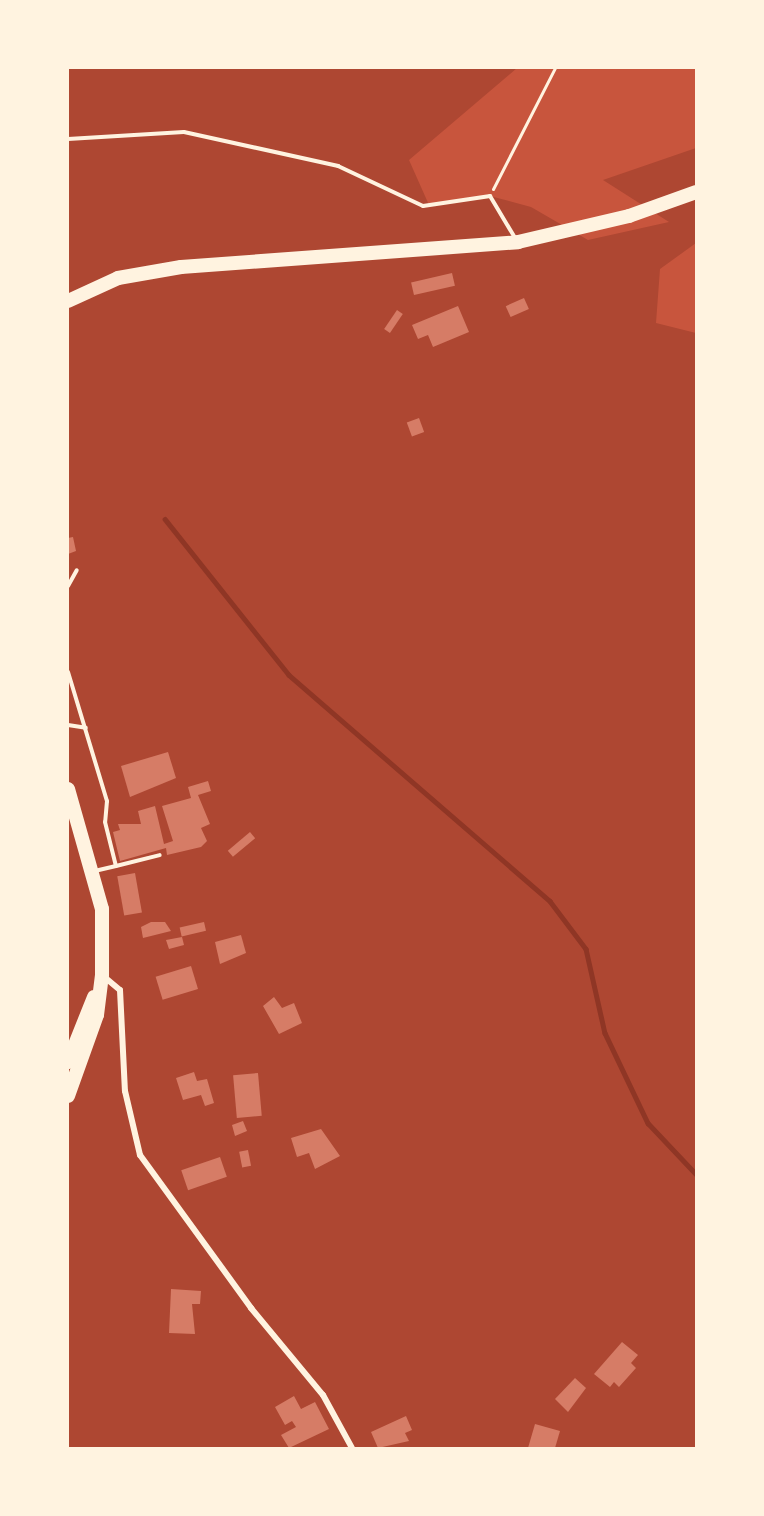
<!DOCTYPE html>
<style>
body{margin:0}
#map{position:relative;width:764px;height:1516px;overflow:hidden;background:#c8553d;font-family:Spectral,serif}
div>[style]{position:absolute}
.green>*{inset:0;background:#ae4732}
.stream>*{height:4.5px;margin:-2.25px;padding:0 2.25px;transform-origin:2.25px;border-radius:2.25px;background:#8f3625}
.building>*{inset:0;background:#d67c66;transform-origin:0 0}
.path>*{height:3px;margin:-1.5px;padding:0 1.5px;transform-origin:1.5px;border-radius:1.5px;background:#fff3e0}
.service>*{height:4px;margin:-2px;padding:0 2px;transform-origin:2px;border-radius:2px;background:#fff3e0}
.minor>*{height:6px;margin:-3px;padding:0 3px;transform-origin:3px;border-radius:3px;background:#fff3e0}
.primary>*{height:14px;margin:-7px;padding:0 7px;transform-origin:7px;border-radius:7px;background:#fff3e0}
span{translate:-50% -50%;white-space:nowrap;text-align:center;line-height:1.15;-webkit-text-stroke:5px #fff3e0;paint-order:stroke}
.frame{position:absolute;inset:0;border:69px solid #fff3e0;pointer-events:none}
</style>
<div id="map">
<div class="green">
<div style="clip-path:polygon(68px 68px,517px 68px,409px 160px,429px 205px,490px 196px,531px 207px,588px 240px,669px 222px,603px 180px,696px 148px,696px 243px,660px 269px,656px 323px,696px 333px,696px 1448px,68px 1448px)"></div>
</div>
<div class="stream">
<div style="left:165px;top:519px;width:199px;rotate:51.5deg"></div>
<div style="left:289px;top:675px;width:345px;rotate:40.9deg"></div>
<div style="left:550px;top:901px;width:60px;rotate:53.1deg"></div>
<div style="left:586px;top:949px;width:86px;rotate:77.3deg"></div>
<div style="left:605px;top:1033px;width:100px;rotate:64.5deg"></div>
<div style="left:648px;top:1123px;width:70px;rotate:46.7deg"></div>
</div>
<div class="building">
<div style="left:452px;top:273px;width:13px;height:42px;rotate:77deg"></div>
<div style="left:524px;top:298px;width:12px;height:20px;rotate:66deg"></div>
<div style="clip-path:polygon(458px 306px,469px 332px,433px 347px,428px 335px,418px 339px,412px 325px)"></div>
<div style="left:397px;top:310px;width:7px;height:23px;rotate:34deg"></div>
<div style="left:419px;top:418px;width:15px;height:13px;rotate:70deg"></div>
<div style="clip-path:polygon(73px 537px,76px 551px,68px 554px,68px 538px)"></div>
<div style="clip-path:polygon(168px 752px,176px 778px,130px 797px,121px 766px)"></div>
<div style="clip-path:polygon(208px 781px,211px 791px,198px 795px,210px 824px,201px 828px,207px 841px,201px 847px,167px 855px,166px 848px,120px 861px,113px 832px,120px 830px,118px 824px,141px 824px,138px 811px,155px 806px,164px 844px,173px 841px,162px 806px,191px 798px,188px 787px)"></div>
<div style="left:250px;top:832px;width:8px;height:29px;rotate:50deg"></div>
<div style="left:135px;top:873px;width:40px;height:18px;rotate:80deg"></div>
<div style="clip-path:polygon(151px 922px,165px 922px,171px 931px,143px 938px,141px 927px)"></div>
<div style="left:204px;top:922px;width:9px;height:25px;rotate:77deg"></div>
<div style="clip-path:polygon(241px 935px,246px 953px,220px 964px,215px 942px)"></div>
<div style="clip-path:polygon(182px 937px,184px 945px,169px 949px,166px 940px)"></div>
<div style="left:191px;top:966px;width:24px;height:37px;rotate:73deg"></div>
<div style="clip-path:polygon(274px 997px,282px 1008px,294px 1003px,302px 1023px,279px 1034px,263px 1006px)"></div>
<div style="clip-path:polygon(194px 1072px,197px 1081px,207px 1079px,214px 1103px,205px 1106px,201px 1095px,183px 1100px,176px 1078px)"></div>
<div style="left:258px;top:1073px;width:43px;height:25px;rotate:85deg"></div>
<div style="clip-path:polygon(243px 1121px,247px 1131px,235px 1136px,232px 1125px)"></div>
<div style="clip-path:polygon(321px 1129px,340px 1156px,315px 1169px,309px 1153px,297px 1157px,291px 1138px)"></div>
<div style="left:248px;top:1150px;width:16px;height:9px;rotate:79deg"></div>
<div style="left:220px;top:1157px;width:21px;height:41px;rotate:71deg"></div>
<div style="clip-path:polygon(171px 1289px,201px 1291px,200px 1304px,192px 1304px,195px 1334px,169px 1333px)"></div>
<div style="clip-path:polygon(622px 1342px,638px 1355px,631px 1363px,636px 1368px,619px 1387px,614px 1382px,610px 1387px,594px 1374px)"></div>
<div style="clip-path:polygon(575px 1378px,586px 1388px,568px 1412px,555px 1399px)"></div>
<div style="clip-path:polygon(294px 1396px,301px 1409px,315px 1402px,329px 1429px,289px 1448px,281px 1435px,296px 1427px,292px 1421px,285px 1425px,275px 1407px)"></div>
<div style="clip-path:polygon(406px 1416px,412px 1430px,405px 1433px,409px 1441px,378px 1448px,371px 1432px)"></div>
<div style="clip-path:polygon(535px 1424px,560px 1431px,555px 1448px,528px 1448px)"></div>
</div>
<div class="path">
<div style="left:493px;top:189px;width:136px;rotate:-62.9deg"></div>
</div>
<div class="service">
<div style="left:68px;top:139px;width:116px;rotate:-3.5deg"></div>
<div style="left:184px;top:132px;width:158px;rotate:12.4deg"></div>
<div style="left:338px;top:166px;width:94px;rotate:25.2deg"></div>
<div style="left:423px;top:206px;width:68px;rotate:-8.5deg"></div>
<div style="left:490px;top:196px;width:49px;rotate:59.2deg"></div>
<div style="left:68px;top:586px;width:18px;rotate:-61deg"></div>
<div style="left:68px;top:672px;width:135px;rotate:73.2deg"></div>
<div style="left:107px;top:801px;width:21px;rotate:95deg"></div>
<div style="left:105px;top:822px;width:45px;rotate:76deg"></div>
<div style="left:116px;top:866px;width:22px;rotate:167deg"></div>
<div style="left:68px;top:725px;width:18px;rotate:9deg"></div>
<div style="left:116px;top:866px;width:45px;rotate:-14deg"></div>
</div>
<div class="minor">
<div style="left:102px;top:975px;width:23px;rotate:40deg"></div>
<div style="left:120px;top:990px;width:101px;rotate:87.2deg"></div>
<div style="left:125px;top:1091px;width:66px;rotate:76.8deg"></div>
<div style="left:140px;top:1155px;width:189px;rotate:54deg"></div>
<div style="left:251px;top:1308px;width:113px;rotate:50.4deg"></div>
<div style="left:323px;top:1395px;width:60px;rotate:61.3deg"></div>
</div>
<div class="primary">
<div style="left:68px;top:301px;width:55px;rotate:-24.7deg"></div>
<div style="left:118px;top:278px;width:64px;rotate:-9.9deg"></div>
<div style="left:181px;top:267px;width:338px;rotate:-4.2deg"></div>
<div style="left:518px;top:242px;width:114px;rotate:-13.2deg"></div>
<div style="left:629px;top:216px;width:71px;rotate:-19.7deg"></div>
<div style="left:68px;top:789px;width:125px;rotate:74.2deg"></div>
<div style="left:102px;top:909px;width:66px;rotate:90deg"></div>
<div style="left:102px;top:975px;width:40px;rotate:97.1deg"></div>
<div style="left:97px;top:1015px;width:86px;rotate:109.7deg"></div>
<div style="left:68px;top:1062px;width:70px;rotate:-68.2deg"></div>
</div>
<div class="frame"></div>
</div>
